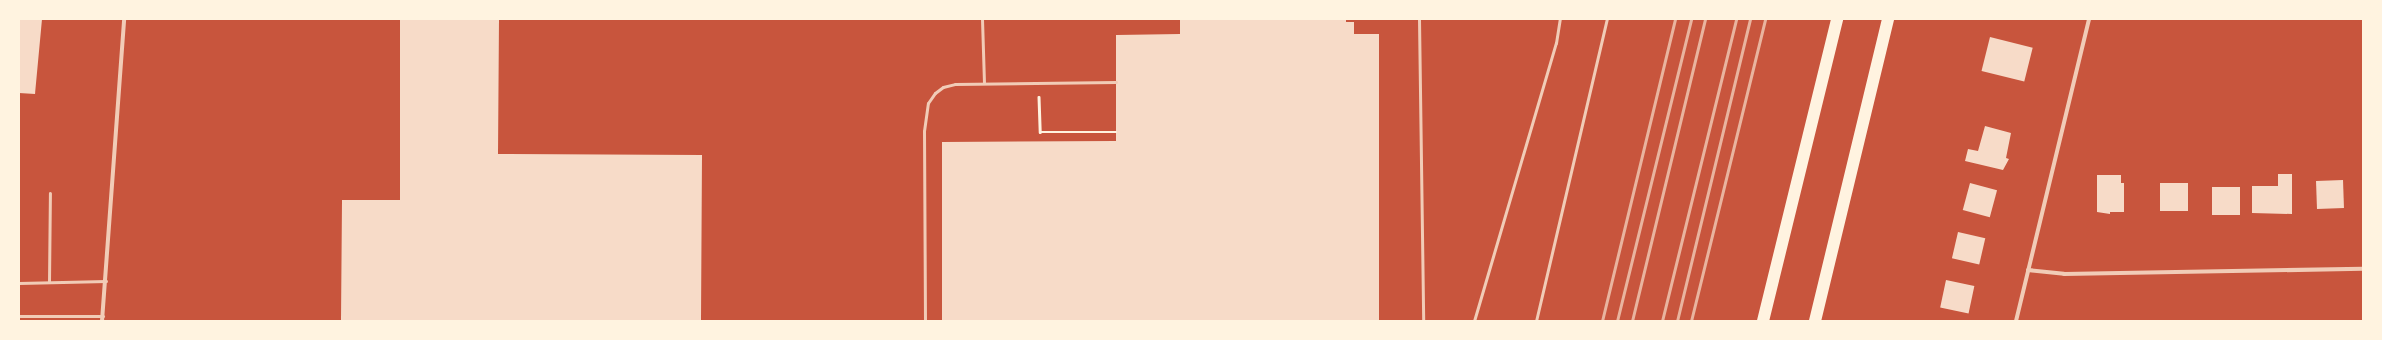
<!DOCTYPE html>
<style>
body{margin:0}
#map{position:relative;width:2382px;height:340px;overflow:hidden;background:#c8553d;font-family:"Space Grotesk",sans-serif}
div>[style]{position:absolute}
.building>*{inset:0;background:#f7dbc8;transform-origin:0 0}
.path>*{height:2.5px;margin:-1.25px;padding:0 1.25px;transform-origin:1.25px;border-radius:1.25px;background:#fff3e0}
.service>*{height:3px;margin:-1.5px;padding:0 1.5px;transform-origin:1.5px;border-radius:1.5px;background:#f1ccb7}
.minor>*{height:4px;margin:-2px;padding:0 2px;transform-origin:2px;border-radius:2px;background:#f1ccb7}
.motorway>*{height:12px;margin:-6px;padding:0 6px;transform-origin:6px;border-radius:6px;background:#fff3e0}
.rail>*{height:3px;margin:-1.5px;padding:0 1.5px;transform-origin:1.5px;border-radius:1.5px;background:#e9b49f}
span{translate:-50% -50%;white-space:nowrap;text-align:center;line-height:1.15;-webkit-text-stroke:4px #fff3e0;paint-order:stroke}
.frame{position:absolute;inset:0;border:20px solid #fff3e0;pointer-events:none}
</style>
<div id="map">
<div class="building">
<div style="clip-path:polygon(19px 19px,42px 19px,35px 94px,19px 93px)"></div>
<div style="clip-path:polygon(400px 19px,499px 19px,498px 154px,702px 155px,701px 321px,341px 321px,342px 200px,400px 200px)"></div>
<div style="clip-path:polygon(1180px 19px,1346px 19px,1346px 22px,1354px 22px,1354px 34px,1379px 34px,1379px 321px,942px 321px,942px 142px,1116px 141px,1116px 35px,1180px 34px)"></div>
<div style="left:1990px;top:37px;width:44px;height:35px;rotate:14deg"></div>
<div style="clip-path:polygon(1985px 126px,2011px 133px,2006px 158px,2009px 159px,2003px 170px,1965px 161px,1968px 149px,1978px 151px)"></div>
<div style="clip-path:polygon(2278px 174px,2292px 174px,2292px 214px,2252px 213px,2252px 186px,2278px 186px)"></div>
<div style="clip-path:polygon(2097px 175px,2121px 175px,2121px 183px,2124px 183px,2124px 212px,2110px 212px,2110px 214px,2097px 212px)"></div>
<div style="left:2343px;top:180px;width:28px;height:27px;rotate:88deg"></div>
<div style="left:1970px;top:183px;width:28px;height:28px;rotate:15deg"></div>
<div style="left:2160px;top:183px;width:28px;height:28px"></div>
<div style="left:2212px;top:187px;width:28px;height:28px"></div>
<div style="left:1958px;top:232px;width:28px;height:27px;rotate:13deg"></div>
<div style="left:1946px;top:280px;width:29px;height:28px;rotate:12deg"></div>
</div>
<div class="path">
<div style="left:1039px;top:97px;width:35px;rotate:88deg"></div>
<div style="left:1040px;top:132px;width:76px"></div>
</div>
<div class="service">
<div style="left:982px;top:19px;width:64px;rotate:88.2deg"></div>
<div style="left:1419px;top:19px;width:302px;rotate:89.2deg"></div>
<div style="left:49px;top:282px;width:89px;rotate:-89.4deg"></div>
<div style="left:19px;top:283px;width:87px;rotate:-1.3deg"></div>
<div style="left:19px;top:316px;width:84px"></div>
<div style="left:925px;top:321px;width:190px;rotate:-90.3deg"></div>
<div style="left:924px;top:131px;width:28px;rotate:-82deg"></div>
<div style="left:928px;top:103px;width:12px;rotate:-55deg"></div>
<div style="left:935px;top:93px;width:10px;rotate:-37deg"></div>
<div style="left:943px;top:87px;width:12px;rotate:-14deg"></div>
<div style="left:955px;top:84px;width:161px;rotate:-0.7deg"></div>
<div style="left:1474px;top:321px;width:290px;rotate:-73.6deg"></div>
<div style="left:1556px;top:43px;width:24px;rotate:-81deg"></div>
<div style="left:1536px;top:321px;width:310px;rotate:-76.8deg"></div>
</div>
<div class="minor">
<div style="left:2028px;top:270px;width:36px;rotate:6deg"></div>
<div style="left:2064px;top:274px;width:299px;rotate:-1deg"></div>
<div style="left:102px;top:321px;width:303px;rotate:-85.8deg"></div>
<div style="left:2016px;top:321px;width:311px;rotate:-76.4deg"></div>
</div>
<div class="motorway">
<div style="left:1763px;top:321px;width:311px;rotate:-76.2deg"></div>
<div style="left:1815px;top:321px;width:311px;rotate:-76.4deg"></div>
</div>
<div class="rail">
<div style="left:1602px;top:321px;width:311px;rotate:-76.4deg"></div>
<div style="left:1617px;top:321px;width:311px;rotate:-76.2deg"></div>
<div style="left:1632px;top:321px;width:311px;rotate:-76.4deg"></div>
<div style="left:1662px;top:321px;width:311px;rotate:-76.2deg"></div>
<div style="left:1677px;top:321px;width:311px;rotate:-76.4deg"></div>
<div style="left:1691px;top:321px;width:311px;rotate:-76.2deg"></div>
</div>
<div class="frame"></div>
</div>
